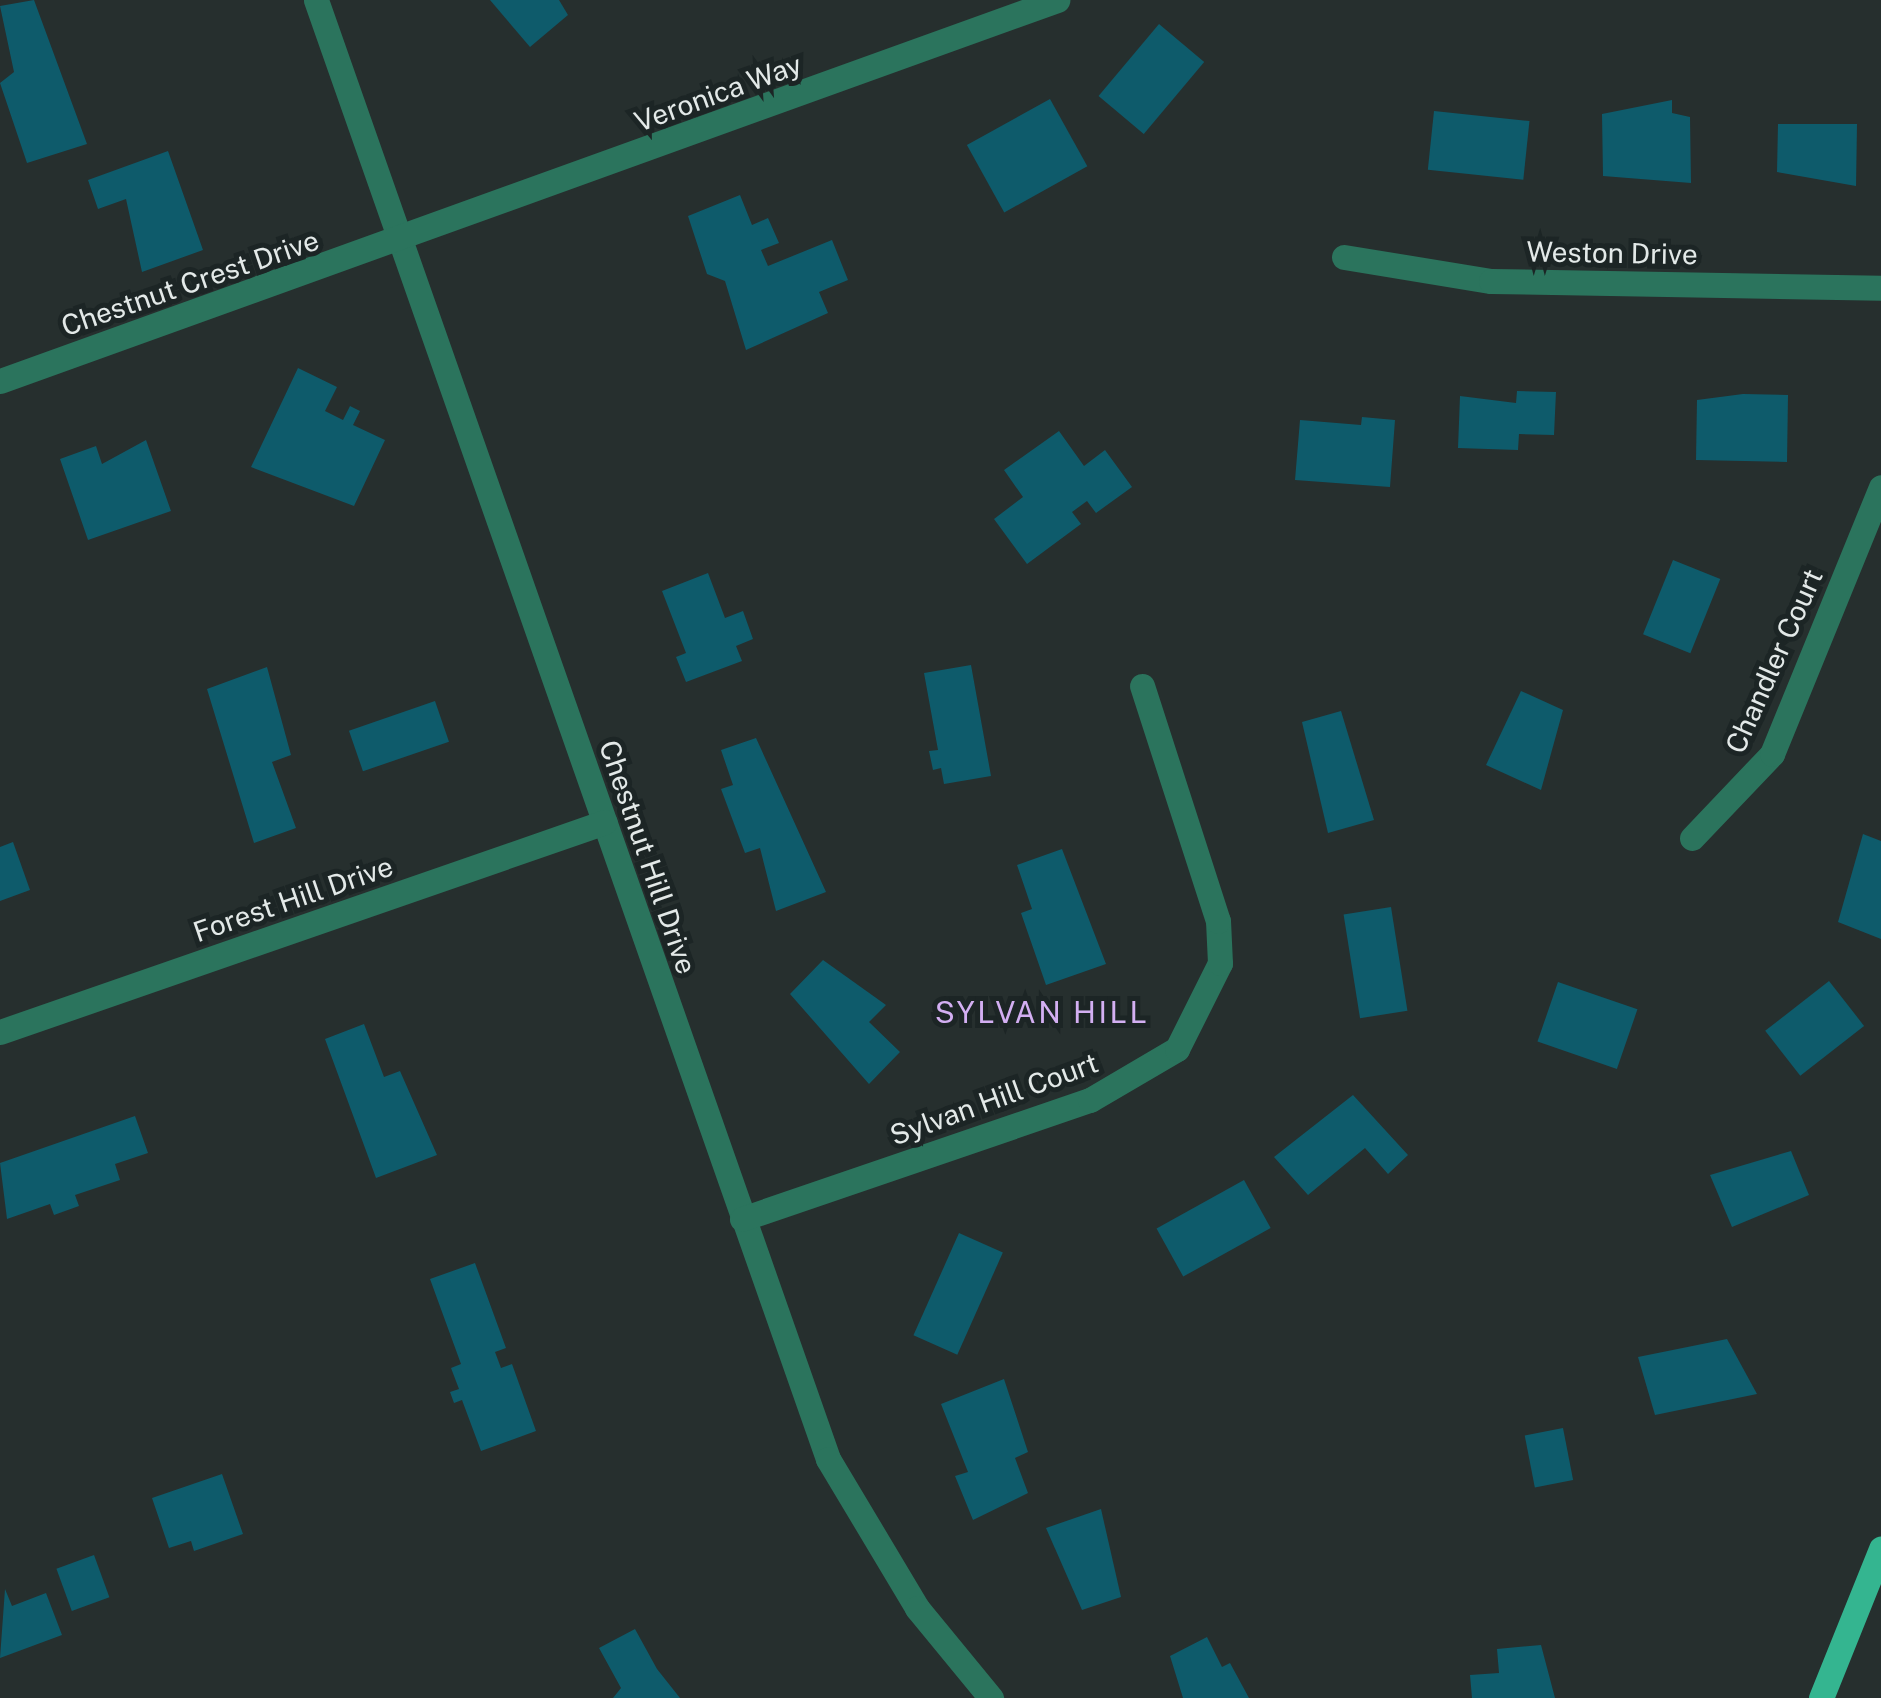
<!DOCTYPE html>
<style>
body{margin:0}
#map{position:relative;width:1881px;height:1698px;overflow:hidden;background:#262f2e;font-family:"Public Sans",sans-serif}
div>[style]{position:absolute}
.building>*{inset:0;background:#0e5b6b;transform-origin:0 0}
.street>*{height:25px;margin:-12.5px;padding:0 12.5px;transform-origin:12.5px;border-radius:12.5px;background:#2b745d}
.primary>*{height:25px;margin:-12.5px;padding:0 12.5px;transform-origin:12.5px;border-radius:12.5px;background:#34b590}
span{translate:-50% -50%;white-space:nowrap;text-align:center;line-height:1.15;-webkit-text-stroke:10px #1c2525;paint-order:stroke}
.street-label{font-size:28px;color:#e3e9e8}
.neighbourhood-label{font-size:30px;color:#d3aff2;letter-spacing:2.5px}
</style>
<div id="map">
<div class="building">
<div style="clip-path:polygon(34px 0,87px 144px,27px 163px,0 83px,14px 72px,0 6px)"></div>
<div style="clip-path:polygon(490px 0,559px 0,568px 15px,530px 47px)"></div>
<div style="left:1159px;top:24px;width:59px;height:94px;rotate:40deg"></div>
<div style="left:1050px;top:99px;width:77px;height:95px;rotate:61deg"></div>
<div style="clip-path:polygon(1672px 100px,1672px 113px,1690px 117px,1691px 183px,1603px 176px,1602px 114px)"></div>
<div style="left:1434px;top:111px;width:96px;height:59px;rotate:6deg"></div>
<div style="clip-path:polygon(1778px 124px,1857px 124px,1856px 186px,1777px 172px)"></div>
<div style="clip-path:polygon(168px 151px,203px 250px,142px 272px,126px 199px,98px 209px,88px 180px)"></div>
<div style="clip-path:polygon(740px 195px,752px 225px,768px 218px,779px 243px,761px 250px,768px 266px,832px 240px,848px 280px,819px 292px,828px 313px,746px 350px,725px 281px,707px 274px,688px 216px)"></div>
<div style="clip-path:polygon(298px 368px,337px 387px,325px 411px,343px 420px,350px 406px,360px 411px,353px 425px,385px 440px,354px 506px,251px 467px)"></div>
<div style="clip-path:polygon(1517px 391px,1556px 392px,1554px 435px,1519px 434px,1518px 450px,1458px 448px,1460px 396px,1516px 403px)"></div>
<div style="clip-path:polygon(1743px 394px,1788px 395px,1787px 462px,1696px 460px,1697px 400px)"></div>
<div style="clip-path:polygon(1362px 417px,1395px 420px,1390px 487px,1295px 480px,1300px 420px,1361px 425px)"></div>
<div style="clip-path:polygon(1059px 431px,1084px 466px,1105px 450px,1132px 487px,1096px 513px,1087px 501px,1072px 512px,1081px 524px,1027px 564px,994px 519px,1023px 497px,1004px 470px)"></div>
<div style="clip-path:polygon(146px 440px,171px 511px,88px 540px,60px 459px,96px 446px,102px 464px)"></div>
<div style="left:1673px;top:560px;width:51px;height:80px;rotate:22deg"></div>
<div style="clip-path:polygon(708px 573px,725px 618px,743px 611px,753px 639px,736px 646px,742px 661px,686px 682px,676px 657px,686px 653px,662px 591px)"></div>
<div style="clip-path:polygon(971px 665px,991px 776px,944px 784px,941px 768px,933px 770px,929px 751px,938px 750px,924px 673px)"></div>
<div style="clip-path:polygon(267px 667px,291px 755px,272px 762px,296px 828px,254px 843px,207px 689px)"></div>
<div style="clip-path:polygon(1521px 691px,1563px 710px,1541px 790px,1486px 765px)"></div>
<div style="left:435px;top:701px;width:43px;height:91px;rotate:71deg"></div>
<div style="clip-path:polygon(1341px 711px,1374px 820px,1328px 833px,1302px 722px)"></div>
<div style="clip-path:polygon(756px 738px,826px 892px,776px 911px,760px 848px,745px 853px,721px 789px,733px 785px,721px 750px)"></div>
<div style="clip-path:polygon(1863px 834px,1881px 841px,1881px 939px,1838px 922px)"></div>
<div style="clip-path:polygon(13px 842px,30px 890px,0 901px,0 847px)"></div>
<div style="clip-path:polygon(1062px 849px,1106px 964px,1046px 985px,1021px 913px,1032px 909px,1017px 865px)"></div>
<div style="left:1391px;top:907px;width:105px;height:48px;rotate:81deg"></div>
<div style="clip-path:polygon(823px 960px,886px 1005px,869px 1022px,900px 1052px,869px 1084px,790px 994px)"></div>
<div style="left:1829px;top:981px;width:57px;height:81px;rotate:52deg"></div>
<div style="left:1558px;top:982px;width:84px;height:63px;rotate:19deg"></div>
<div style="clip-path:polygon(364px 1024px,384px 1077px,400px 1071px,437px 1155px,376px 1178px,325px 1039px)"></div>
<div style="clip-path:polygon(1353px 1095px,1408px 1155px,1388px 1174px,1365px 1148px,1308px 1195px,1274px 1157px)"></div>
<div style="clip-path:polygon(135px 1116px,148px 1153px,115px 1164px,120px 1180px,75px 1195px,79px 1206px,54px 1215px,50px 1204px,7px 1219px,0 1163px)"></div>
<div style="clip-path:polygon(1791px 1151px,1809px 1195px,1732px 1227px,1710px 1175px)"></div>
<div style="left:1244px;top:1180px;width:55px;height:100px;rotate:61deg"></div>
<div style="left:959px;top:1233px;width:48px;height:112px;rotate:24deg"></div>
<div style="clip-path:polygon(475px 1263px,506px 1348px,495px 1352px,501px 1368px,512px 1364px,536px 1431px,481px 1451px,462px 1400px,454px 1403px,450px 1392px,459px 1389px,451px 1368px,461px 1364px,430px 1279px)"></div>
<div style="clip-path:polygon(1727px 1339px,1757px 1394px,1655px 1415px,1638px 1357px)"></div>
<div style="clip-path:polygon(1004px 1379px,1028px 1452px,1015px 1458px,1028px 1493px,973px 1520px,955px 1476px,968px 1472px,941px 1404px)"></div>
<div style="left:1563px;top:1428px;width:53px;height:39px;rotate:79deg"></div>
<div style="clip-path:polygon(222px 1474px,243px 1534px,194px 1551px,191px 1541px,169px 1548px,152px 1498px)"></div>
<div style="clip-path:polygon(1101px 1509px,1121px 1597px,1082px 1610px,1046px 1528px)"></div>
<div style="left:94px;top:1555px;width:45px;height:40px;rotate:70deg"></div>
<div style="clip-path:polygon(5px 1589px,12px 1606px,46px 1593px,62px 1635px,0 1658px)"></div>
<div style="clip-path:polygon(635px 1629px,657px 1669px,680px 1698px,613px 1698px,621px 1688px,599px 1648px)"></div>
<div style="clip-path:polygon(1207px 1637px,1222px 1667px,1230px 1663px,1249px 1698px,1183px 1698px,1170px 1656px)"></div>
<div style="clip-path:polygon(1541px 1645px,1555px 1698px,1472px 1698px,1470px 1675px,1499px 1673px,1497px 1649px)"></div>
</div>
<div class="street">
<div style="left:316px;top:0;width:1546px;rotate:70.66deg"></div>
<div style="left:828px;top:1459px;width:174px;rotate:59.1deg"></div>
<div style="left:917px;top:1608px;width:117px;rotate:50.6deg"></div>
<div style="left:1344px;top:257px;width:149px;rotate:9.3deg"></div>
<div style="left:1491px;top:281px;width:390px;rotate:1deg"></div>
<div style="left:0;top:381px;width:1124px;rotate:-19.82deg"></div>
<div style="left:1692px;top:838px;width:116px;rotate:-46.4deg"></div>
<div style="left:1772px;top:754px;width:288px;rotate:-67.8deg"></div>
<div style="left:0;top:1032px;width:640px;rotate:-19.14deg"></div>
<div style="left:742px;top:1219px;width:368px;rotate:-18.9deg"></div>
<div style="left:1090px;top:1100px;width:101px;rotate:-30.4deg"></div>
<div style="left:1177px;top:1049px;width:96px;rotate:-63.4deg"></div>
<div style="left:1220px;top:963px;width:42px;rotate:-92.7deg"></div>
<div style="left:1218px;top:921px;width:247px;rotate:-107.9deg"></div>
</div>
<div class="primary">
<div style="left:1821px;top:1698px;width:161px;rotate:-68.1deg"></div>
</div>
<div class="street-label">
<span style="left:718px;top:93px;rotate:-20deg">Veronica Way</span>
<span style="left:1612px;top:253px;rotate:1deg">Weston Drive</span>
<span style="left:190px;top:283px;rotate:-19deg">Chestnut Crest Drive</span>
<span style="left:1774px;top:661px;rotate:-66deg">Chandler Court</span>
<span style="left:648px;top:857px;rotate:71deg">Chestnut Hill Drive</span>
<span style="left:293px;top:899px;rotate:-19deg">Forest Hill Drive</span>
<span style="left:994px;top:1099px;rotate:-20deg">Sylvan Hill Court</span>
</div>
<div class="neighbourhood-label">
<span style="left:1042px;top:1012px">SYLVAN HILL</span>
</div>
</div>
